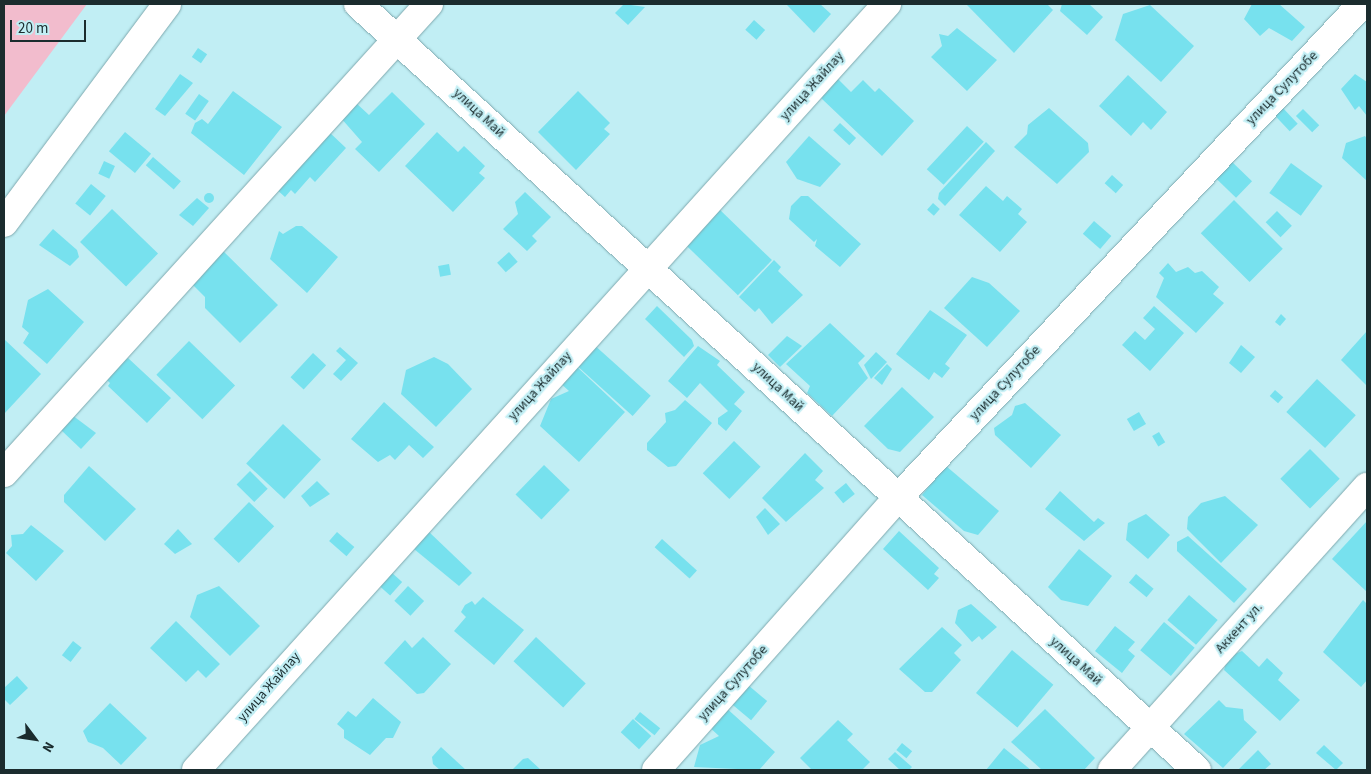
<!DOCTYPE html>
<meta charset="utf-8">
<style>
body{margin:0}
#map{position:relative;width:1371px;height:774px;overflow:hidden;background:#c1eef4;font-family:"Source Sans 3",sans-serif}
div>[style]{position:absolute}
.green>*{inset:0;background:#f2bccd}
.building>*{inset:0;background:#77e1ee;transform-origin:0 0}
.round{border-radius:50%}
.roads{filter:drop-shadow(0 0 1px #7ea8ae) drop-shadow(0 0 1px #7ea8ae)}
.minor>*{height:28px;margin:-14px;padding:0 14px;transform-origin:14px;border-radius:14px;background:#fff}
span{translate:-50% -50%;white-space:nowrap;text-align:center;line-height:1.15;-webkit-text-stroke:4.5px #c1eef4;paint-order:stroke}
.street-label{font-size:14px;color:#1b2c2e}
.frame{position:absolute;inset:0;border:5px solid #1b2c2e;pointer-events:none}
.north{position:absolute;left:10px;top:714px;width:50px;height:50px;-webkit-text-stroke:4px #c1eef4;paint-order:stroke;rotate:121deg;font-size:14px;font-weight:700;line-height:20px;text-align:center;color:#1b2c2e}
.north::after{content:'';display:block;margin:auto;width:18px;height:22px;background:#1b2c2e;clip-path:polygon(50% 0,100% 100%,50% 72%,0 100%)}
.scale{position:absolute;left:10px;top:20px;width:76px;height:22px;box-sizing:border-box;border:2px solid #1b2c2e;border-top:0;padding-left:6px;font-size:15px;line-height:18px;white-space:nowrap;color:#1b2c2e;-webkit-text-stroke:4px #c1eef4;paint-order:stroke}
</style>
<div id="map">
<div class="green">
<div style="clip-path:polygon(4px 4px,87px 4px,4px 116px)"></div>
</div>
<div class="building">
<div style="clip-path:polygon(624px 4px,645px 7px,628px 25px,615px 13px)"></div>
<div style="clip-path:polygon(786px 4px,820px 4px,831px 14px,814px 33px)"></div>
<div style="clip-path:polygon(966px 4px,1047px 4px,1053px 10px,1014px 53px)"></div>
<div style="clip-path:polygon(1062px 4px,1089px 4px,1103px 17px,1087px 35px,1060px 11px)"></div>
<div style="clip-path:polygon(1252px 4px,1279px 4px,1305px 27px,1292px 41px,1269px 28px,1260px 36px,1244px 19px)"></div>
<div style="clip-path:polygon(1150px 5px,1194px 46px,1161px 82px,1115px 40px,1123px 14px)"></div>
<div style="left:754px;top:20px;width:15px;height:13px;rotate:42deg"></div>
<div style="clip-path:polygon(957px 28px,997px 60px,967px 91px,931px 57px,942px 46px,939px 34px,948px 36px)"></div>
<div style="left:198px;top:48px;width:11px;height:11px;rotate:34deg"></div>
<div style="clip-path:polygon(180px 74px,193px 83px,165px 116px,155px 109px)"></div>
<div style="clip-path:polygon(1355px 74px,1367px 82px,1367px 116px,1359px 106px,1355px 110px,1341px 89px)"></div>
<div style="clip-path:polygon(1128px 75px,1167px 112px,1151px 130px,1143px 122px,1131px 136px,1099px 106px)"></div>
<div style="clip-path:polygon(838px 79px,851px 92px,863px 80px,875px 92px,879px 88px,914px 121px,882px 156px,821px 98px)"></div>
<div style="clip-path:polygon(233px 91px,282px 127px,244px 175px,191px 133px,195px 123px,202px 119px,208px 124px)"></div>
<div style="clip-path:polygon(578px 91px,610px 123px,604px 129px,610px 134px,576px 170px,538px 132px)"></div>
<div style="clip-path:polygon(392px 92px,425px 124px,379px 172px,355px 149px,362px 142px,340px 117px,355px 102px,369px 115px)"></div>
<div style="left:199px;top:94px;width:12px;height:24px;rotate:35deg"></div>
<div style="left:1282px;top:107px;width:23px;height:11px;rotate:47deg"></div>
<div style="clip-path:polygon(1049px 108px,1088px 143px,1089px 152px,1057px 184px,1014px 147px,1027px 134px,1028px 125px)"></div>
<div style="left:1303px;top:109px;width:23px;height:10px;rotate:45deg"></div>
<div style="left:840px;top:123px;width:22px;height:10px;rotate:43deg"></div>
<div style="left:967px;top:126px;width:23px;height:59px;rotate:43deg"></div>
<div style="clip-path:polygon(328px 131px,346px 148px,315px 182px,310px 177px,295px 194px,291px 190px,285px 197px,275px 188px)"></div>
<div style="left:125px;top:132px;width:34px;height:25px;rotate:40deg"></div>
<div style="clip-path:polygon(437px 132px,458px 152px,464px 146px,485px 166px,479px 173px,485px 178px,453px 212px,405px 166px)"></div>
<div style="clip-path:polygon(809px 136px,841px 164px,820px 187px,797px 179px,786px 162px)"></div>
<div style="clip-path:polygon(1365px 136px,1367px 139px,1367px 181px,1342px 158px,1346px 143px)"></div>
<div style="clip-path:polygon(986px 142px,995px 151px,945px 206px,938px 199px,939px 193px)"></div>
<div style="left:153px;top:157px;width:37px;height:11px;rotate:41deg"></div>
<div style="left:1229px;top:159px;width:32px;height:23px;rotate:44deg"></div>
<div style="left:104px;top:161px;width:12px;height:14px;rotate:24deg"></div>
<div style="left:1291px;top:163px;width:39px;height:37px;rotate:36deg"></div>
<div style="left:1112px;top:175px;width:15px;height:11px;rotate:42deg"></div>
<div style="left:91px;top:184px;width:19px;height:25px;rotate:39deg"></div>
<div style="clip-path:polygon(986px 186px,1003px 201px,1007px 196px,1022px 209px,1018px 214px,1027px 222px,1000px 252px,959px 215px)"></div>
<div style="clip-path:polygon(525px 192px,551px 217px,532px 236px,537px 241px,527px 251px,503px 229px,518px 214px,515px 202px)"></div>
<div class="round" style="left:204px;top:193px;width:10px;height:10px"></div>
<div style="clip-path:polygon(801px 196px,808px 196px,861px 244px,840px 267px,815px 246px,817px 239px,814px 242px,789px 219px,791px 206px)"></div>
<div style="clip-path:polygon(197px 198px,209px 208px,193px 226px,179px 215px)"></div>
<div style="left:1234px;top:200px;width:69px;height:47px;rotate:45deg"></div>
<div style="left:933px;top:203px;width:9px;height:9px;rotate:41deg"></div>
<div style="left:718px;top:208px;width:75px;height:49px;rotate:44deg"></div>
<div style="left:112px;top:209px;width:64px;height:46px;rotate:44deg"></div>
<div style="left:1277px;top:211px;width:21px;height:16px;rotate:45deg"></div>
<div style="left:1094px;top:221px;width:23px;height:17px;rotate:41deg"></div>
<div style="clip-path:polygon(296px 226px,302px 226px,338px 257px,307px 293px,270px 259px,279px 231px,283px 234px)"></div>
<div style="clip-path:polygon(53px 229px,77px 250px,79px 257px,70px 266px,39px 245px)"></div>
<div style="clip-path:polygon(220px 248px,278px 305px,240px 343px,205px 308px,205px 297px,193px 285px,201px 277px,197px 272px)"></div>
<div style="left:509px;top:252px;width:13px;height:16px;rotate:48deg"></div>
<div style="clip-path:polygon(774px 260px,781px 267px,778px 271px,803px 295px,772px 324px,759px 308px,755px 312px,739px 297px)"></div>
<div style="clip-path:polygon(1168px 263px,1176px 272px,1188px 267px,1195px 273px,1202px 271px,1219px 287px,1213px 294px,1224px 303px,1196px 333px,1156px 297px,1164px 278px,1159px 273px)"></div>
<div style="left:449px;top:264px;width:11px;height:11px;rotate:80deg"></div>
<div style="clip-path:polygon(972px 277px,989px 283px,1020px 311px,987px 347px,944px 308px)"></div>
<div style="clip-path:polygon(48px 289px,84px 322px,47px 364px,23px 343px,29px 333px,22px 327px,28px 300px)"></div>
<div style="clip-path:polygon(657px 306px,692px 340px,694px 346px,684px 357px,645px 319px)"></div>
<div style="clip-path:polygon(1154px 306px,1184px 333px,1150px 371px,1122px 345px,1135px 331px,1145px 340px,1155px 329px,1143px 318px)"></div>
<div style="clip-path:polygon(930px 310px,967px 335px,945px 364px,950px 368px,942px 378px,934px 372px,929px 380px,896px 354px)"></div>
<div style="clip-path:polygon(1281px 314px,1286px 319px,1280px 326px,1275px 322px)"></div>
<div style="clip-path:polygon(830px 323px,865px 356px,858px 363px,868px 378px,832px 416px,807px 393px,810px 386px,786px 364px)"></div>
<div style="clip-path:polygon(1367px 331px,1367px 386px,1341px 360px)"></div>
<div style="clip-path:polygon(787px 336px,802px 346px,780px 367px,768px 355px)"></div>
<div style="clip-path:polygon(4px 339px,41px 374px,4px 414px)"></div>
<div style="left:189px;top:341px;width:64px;height:47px;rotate:44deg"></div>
<div style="left:592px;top:343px;width:79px;height:27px;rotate:42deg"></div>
<div style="clip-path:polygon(1241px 345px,1255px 357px,1241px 373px,1229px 363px)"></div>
<div style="clip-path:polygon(698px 346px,720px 361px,717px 365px,745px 392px,734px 404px,742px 411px,726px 431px,718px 424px,718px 418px,728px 411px,700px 383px,687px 398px,668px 381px)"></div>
<div style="clip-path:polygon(340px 347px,358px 363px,341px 381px,333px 374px,346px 360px,336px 351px)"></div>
<div style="clip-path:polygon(876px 352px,887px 362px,871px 379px,864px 365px)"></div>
<div style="left:313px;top:353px;width:18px;height:33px;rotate:43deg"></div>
<div style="clip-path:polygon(434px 357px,448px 364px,472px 389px,436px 427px,401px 394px,406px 370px)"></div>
<div style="clip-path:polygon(128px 358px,171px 398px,147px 423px,108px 386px,110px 383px,105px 378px)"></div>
<div style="clip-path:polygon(887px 364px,892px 369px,882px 385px,874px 378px)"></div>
<div style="clip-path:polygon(575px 365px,625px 412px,579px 462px,540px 426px,551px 399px,569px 391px,559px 382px)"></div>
<div style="left:1317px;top:379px;width:53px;height:45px;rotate:43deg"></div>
<div style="clip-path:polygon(902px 387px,934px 417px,900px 452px,888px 449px,864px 426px)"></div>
<div style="left:1275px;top:390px;width:11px;height:8px;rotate:41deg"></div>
<div style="clip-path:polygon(685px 400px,712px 423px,676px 466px,668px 467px,647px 450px,647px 443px,666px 422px,665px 413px,675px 410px)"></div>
<div style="clip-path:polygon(384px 402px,434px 447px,423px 458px,409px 445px,395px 460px,390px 455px,378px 462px,351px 439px)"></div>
<div style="clip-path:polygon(1025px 403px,1061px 435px,1031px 468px,995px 435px,994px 428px,1012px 415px,1015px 406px)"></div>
<div style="left:1139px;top:412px;width:14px;height:14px;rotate:60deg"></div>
<div style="clip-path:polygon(72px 415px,96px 433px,81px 449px,61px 430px)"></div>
<div style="left:283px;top:424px;width:52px;height:54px;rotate:43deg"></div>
<div style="left:1159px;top:432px;width:12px;height:8px;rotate:59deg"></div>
<div style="left:734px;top:441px;width:37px;height:45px;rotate:44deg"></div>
<div style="left:1310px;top:449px;width:42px;height:42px;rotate:45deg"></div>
<div style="clip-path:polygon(805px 453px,823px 471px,815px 480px,824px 488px,786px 522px,762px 498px)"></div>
<div style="left:544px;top:465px;width:36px;height:41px;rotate:44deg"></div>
<div style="clip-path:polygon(89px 466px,136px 509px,105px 541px,64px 502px,64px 495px)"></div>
<div style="clip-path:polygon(946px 466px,999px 511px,978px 535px,964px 531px,922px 495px)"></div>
<div style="left:250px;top:471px;width:25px;height:19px;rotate:45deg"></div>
<div style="clip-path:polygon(317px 481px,330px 494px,310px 507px,301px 496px)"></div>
<div style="left:846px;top:483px;width:14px;height:15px;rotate:51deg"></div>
<div style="clip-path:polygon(1060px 491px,1094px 522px,1098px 518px,1105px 523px,1084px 541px,1045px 509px)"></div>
<div style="clip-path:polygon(1225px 496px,1258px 525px,1221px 563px,1187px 529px,1188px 517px,1201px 503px)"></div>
<div style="left:249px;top:502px;width:35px;height:51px;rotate:44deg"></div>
<div style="clip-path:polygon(765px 508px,780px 524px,768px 535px,756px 517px)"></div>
<div style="clip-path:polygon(1146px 514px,1170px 535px,1148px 559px,1126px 540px,1128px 523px)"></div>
<div style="clip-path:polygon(1367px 521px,1367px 592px,1332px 559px)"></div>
<div style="clip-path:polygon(31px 525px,64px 551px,36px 581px,6px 553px,12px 546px,11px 535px,23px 534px)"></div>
<div style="clip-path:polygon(178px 529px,192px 544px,175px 554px,164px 544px)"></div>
<div style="clip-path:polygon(428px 531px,472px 573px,459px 586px,414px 549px)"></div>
<div style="clip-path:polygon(899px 531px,939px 568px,934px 574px,939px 578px,928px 590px,883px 549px)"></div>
<div style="left:337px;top:532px;width:23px;height:12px;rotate:41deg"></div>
<div style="clip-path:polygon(1188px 536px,1247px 589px,1234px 603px,1177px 551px,1177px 542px)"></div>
<div style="left:662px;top:539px;width:47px;height:11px;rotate:42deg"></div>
<div style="clip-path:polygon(1079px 549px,1112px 576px,1088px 606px,1061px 600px,1048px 587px)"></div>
<div style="left:391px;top:572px;width:15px;height:18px;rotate:42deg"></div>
<div style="left:1136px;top:574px;width:23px;height:11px;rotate:40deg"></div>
<div style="clip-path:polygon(219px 586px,260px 626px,230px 656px,190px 617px,197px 595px)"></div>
<div style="left:408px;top:586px;width:22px;height:20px;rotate:43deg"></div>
<div style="left:1189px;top:595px;width:38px;height:33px;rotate:41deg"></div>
<div style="clip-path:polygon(483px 597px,524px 630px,494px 665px,454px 631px,466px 617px,461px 612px,465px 605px,472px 601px,475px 605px)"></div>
<div style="clip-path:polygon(1363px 600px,1367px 604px,1367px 680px,1361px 687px,1323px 652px)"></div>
<div style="clip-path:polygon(971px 604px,997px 627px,982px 640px,979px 636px,972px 642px,955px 623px,958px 610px)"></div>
<div style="clip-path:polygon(176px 621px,220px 664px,206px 678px,198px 670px,186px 682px,150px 648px)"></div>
<div style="left:1164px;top:622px;width:40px;height:37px;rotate:40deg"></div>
<div style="clip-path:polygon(1115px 626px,1135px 642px,1128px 650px,1135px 656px,1122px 673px,1095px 651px)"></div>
<div style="clip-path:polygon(942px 627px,962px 645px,954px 653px,961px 660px,932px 692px,925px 692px,899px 669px)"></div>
<div style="clip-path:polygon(423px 637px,451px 664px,424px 693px,417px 694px,384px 663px,405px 640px,412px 648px)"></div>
<div style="left:536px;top:637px;width:68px;height:33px;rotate:43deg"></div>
<div style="left:73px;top:641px;width:11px;height:18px;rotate:38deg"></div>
<div style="left:1012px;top:650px;width:54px;height:56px;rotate:40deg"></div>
<div style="clip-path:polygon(1242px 651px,1259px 667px,1267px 658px,1283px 673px,1278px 680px,1300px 700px,1280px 721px,1224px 670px,1228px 657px)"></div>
<div style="clip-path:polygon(17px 676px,28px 688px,10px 705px,4px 699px,4px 688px)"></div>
<div style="left:748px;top:685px;width:25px;height:25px;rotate:40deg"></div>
<div style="clip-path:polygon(373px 698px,401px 722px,393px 738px,386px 738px,370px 755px,344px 738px,344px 730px,337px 724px,348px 711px,356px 717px)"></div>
<div style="clip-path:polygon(1219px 700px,1226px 707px,1243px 709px,1244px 720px,1257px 732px,1223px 768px,1184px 734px)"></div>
<div style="clip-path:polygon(110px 703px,147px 738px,121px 765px,103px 748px,88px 742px,83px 731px)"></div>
<div style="clip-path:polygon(724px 706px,775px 752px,759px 770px,694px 767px,700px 745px,719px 736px,707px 725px)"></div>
<div style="clip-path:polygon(1045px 709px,1095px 758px,1084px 770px,1042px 770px,1011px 742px)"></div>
<div style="left:640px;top:712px;width:26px;height:9px;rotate:39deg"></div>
<div style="left:633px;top:719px;width:25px;height:18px;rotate:43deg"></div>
<div style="clip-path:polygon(838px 720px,853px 734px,847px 740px,870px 762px,862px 770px,812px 770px,800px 758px)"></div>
<div style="left:902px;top:743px;width:13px;height:9px;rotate:39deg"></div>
<div style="clip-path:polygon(1324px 745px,1343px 763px,1336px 770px,1316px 753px)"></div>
<div style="clip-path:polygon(441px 747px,466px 770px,440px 770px,433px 764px,432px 757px)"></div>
<div style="clip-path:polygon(1004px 748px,1031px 770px,986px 770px)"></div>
<div style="clip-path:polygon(1258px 750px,1271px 764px,1264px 770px,1238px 770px)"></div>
<div style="clip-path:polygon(895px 752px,912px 767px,909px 770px,900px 770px,888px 759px)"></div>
<div style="clip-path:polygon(528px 758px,541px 770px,512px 770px,523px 759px)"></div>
</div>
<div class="roads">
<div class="minor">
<div style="left:358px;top:4px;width:1136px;rotate:42.4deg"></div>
<div style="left:4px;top:223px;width:273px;rotate:-53.3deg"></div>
<div style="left:4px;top:473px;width:633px;rotate:-47.82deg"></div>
<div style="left:196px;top:770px;width:1032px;rotate:-47.95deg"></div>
<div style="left:656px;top:770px;width:363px;rotate:-48.4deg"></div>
<div style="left:897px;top:499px;width:679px;rotate:-46.79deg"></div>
<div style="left:1112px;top:770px;width:381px;rotate:-48deg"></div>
</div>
</div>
<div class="street-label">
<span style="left:812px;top:86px;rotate:-48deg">улица Жайлау</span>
<span style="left:1282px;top:88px;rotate:-46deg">улица Сулутобе</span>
<span style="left:479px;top:113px;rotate:43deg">улица Май</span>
<span style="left:1005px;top:383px;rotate:-47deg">улица Сулутобе</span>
<span style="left:540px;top:386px;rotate:-48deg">улица Жайлау</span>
<span style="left:778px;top:387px;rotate:43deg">улица Май</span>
<span style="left:1239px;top:628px;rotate:-48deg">Аккент ул.</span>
<span style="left:1076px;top:661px;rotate:42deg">улица Май</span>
<span style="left:733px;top:683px;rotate:-48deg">улица Сулутобе</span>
<span style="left:269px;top:687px;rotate:-49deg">улица Жайлау</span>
</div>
<div class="frame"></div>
<div class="north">N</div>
<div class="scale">20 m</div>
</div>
